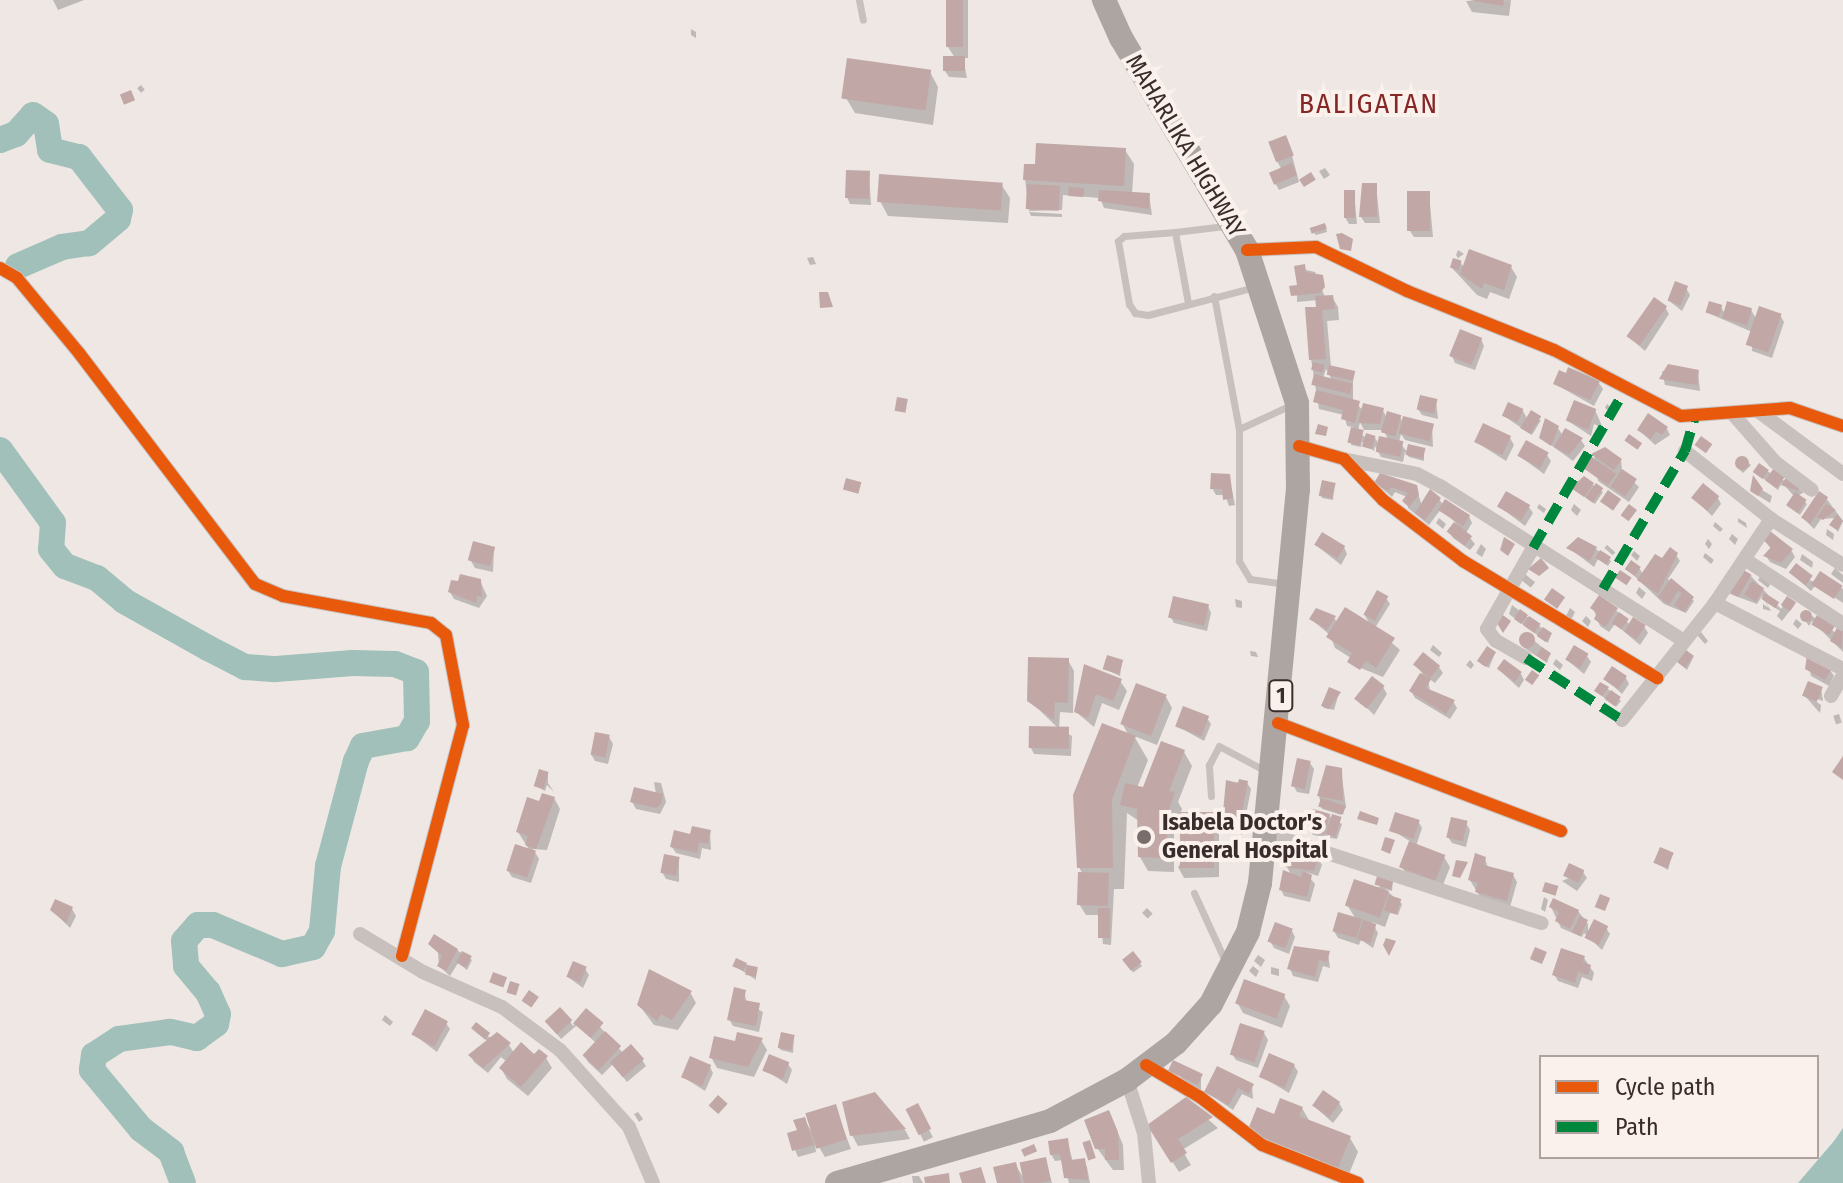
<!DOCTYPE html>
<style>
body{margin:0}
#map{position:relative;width:1843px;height:1183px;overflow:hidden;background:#eee7e4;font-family:"Fira Sans Condensed",sans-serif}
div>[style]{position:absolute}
.water>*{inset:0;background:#a0c0b9}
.shadow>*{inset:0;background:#0003;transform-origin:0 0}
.river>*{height:26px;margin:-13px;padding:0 13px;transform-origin:13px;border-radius:13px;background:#a0c0b9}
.building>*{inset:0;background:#c1a8a6;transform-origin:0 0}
.round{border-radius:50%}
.service>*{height:7px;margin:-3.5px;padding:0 3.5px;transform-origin:3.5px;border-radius:3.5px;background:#c8c0bd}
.minor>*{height:14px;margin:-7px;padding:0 7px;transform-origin:7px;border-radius:7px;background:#c8c0bd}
.trunk>*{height:24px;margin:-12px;padding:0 12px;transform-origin:12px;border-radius:12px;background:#ada5a2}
.quiet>*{height:10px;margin-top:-5px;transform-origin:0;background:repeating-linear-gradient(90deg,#00873e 0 20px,transparent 0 30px)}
.cycleway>*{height:12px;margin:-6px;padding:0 6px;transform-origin:6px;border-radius:6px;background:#e8590c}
.dots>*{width:22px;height:22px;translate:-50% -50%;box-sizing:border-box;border:4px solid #faf1ec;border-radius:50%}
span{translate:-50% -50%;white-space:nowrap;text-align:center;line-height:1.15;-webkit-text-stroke:8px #faf1ec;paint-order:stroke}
.shield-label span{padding:2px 6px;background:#faf1ec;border:2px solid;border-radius:6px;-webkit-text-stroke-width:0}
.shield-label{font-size:22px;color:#392c2a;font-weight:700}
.street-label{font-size:24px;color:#392c2a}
.poi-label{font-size:24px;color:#392c2a;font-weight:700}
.left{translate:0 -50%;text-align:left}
.quarter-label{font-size:28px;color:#862726;letter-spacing:2px}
.legend{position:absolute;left:1539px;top:1055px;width:280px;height:104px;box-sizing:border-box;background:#faf1ec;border:2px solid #ada29e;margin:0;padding:10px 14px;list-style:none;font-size:24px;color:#392c2a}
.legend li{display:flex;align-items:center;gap:16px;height:40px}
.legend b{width:40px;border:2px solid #ada29e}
</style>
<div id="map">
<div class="water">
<div style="clip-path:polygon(1843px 1128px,1843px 1183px,1798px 1183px,1834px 1141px)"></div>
</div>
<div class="shadow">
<div style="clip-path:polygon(53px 0,84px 0,58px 10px)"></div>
<div style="clip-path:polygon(948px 0,968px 0,968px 58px,963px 58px,967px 78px,949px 77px,945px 71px,955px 58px,948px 47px)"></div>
<div style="clip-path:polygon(1511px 0,1509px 16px,1472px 12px,1466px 1px)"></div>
<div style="clip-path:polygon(691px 29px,696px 32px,696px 38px,691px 35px)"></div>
<div style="clip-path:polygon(930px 72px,938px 87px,933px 125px,855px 113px,846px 98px)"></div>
<div style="left:141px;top:85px;width:6px;height:5px;rotate:51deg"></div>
<div style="clip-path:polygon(1289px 144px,1299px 182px,1279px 190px,1275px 183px,1282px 170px,1277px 161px)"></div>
<div style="clip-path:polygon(1125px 150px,1134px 164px,1132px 194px,1149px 195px,1152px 215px,1104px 208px,1100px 198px,1063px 195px,1062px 210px,1029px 211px,1025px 179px)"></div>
<div style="clip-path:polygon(1325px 168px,1330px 175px,1324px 179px,1319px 171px)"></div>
<div style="clip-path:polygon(869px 173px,871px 205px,850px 204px,847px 197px)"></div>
<div style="clip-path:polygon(1001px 184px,1010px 198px,1008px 223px,888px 216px,880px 201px)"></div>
<div style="clip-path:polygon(1376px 185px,1380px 223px,1365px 223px,1361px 217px)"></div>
<div style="clip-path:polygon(1354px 192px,1357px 224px,1349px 224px,1345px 217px)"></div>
<div style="clip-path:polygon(1429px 193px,1433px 237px,1414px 237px,1410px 231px)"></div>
<div style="clip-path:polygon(1029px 212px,1062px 214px,1062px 217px,1031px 216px)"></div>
<div style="clip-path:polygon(1326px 228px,1327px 232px,1316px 235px,1314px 233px)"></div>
<div style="clip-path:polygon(1458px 250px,1464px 254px,1458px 258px,1464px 268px,1511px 267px,1517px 277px,1509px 299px,1490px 292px,1487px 299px,1477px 295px,1452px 268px,1460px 262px,1456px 255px)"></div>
<div style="clip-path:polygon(813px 257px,816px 264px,810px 265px,807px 258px)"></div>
<div style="clip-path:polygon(evenodd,1297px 268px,1315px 272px,1325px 297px,1332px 297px,1338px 307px,1339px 320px,1327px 321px,1331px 367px,1353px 373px,1353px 401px,1363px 410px,1382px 409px,1387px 418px,1400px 417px,1403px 423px,1432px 425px,1433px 447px,1405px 440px,1401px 434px,1399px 442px,1408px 453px,1424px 450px,1424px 461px,1409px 457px,1405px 452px,1403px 462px,1381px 457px,1375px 446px,1374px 451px,1362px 442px,1361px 447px,1351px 445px,1353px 427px,1347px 426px,1344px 415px,1319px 409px,1311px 359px,1317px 300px,1297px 302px,1297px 268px,1326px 369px,1332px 380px,1323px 378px,1326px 369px,1297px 268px,1360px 422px,1364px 430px,1384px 430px,1388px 440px,1379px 444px,1375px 438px,1367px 439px,1358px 431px,1360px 422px)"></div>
<div style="clip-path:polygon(1686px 288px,1690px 295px,1682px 311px,1668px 300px)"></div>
<div style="clip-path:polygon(1665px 307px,1669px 314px,1645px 351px,1630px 338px)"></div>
<div style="clip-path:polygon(1721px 307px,1725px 314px,1751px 310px,1757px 320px,1780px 315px,1784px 322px,1772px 358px,1752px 351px,1752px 332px,1708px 313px)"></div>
<div style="clip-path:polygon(1481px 339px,1484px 346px,1475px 370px,1455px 363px,1452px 356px)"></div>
<div style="clip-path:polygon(1662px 371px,1698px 372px,1700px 391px,1665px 385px)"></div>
<div style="clip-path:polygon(1599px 383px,1603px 389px,1594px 406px,1555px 384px)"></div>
<div style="clip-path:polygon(1436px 401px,1438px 419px,1422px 415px,1418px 409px)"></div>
<div style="clip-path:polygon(1607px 404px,1613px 409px,1611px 413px,1605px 408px)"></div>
<div style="clip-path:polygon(1595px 410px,1603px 428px,1594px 424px,1591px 436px,1568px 421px)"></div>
<div style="clip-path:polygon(1523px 411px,1528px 420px,1541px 420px,1532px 435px,1504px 416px)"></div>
<div style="clip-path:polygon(1558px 428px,1563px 436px,1581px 440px,1585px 446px,1573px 461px,1541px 438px)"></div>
<div style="clip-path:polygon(1667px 429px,1670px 435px,1655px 445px,1639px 430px)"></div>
<div style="clip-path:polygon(1510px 438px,1514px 445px,1506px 461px,1476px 442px)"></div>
<div style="clip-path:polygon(1547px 455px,1551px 461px,1544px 474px,1519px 456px)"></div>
<div style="clip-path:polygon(1594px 455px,1621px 460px,1622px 471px,1639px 487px,1629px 502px,1598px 481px)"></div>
<div style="clip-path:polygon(1741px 457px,1751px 465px,1743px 473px,1736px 466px)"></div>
<div style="clip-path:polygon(1767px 471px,1804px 492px,1798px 496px,1807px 504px,1800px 515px,1789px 507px,1794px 496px,1782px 483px,1778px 490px,1755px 472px)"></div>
<div style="clip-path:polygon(1229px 476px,1235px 505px,1229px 506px,1225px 495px,1216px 495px,1212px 488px)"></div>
<div style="clip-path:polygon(1376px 483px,1416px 487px,1422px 506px,1439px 499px,1444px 506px,1469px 516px,1472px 523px,1466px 533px,1475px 544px,1470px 550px,1453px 538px,1449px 532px,1456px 523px,1441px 509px,1429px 525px,1408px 508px,1407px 497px,1395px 492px,1392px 497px)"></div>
<div style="clip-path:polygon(1592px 484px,1603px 492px,1595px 504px,1573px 489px)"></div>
<div style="clip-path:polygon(1334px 485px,1333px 500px,1322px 498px,1321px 495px)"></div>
<div style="clip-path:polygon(1762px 490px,1772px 496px,1770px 503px,1754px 493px)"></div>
<div style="clip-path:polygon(1694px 498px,1718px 498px,1721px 504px,1712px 516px)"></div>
<div style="clip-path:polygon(1826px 498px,1843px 521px,1838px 532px,1832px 525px,1836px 518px,1821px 519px,1814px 529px,1803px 518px)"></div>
<div style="clip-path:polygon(1539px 504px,1546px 509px,1544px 513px,1537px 508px)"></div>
<div style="clip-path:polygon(1574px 504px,1581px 510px,1577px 516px,1571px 510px)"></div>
<div style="clip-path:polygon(1500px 507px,1529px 507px,1533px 513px,1525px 526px)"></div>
<div style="clip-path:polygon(1439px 518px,1446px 524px,1443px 529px,1436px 523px)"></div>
<div style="clip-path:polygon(1738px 518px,1746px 523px,1747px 528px,1738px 522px)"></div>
<div style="clip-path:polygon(1715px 522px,1723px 529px,1720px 532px,1713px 526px)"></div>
<div style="clip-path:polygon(1827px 529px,1834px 534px,1833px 540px,1826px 535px)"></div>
<div style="clip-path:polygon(1732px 534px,1738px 539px,1735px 545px,1729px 539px)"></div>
<div style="clip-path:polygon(1708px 539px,1712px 544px,1709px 549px,1705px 544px)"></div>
<div style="clip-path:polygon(1765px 541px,1791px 550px,1795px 557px,1786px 569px,1770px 562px,1766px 556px,1771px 549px)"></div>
<div style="clip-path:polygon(1481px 544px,1486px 549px,1482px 557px,1476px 553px)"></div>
<div style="clip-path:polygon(1316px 545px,1344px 547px,1347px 554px,1341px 565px)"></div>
<div style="left:1607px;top:545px;width:11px;height:4px;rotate:41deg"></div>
<div style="clip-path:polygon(494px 548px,493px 572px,475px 568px,471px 561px)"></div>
<div style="clip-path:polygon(1569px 548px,1596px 549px,1611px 561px,1608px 566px,1598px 559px,1594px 567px)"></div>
<div style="clip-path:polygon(1634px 551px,1640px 556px,1637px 561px,1631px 555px)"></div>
<div style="clip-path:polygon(1705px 553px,1714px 560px,1711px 564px,1703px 557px)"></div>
<div style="clip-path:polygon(1802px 554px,1813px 562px,1812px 568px,1800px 560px)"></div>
<div style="clip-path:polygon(1676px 555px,1680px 561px,1668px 579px,1694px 601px,1686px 613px,1664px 604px,1627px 569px,1640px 569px,1643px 575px)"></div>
<div style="clip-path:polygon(1835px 568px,1843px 575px,1843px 583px,1831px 574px)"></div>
<div style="clip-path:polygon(1763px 572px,1773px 580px,1768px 588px,1758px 580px)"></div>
<div style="clip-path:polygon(1791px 573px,1815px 582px,1821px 573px,1843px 589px,1843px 603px,1816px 585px,1811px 591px)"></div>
<div style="left:1525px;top:574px;width:13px;height:7px;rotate:39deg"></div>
<div style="clip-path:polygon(1751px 576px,1781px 609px,1787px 599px,1795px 604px,1782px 621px,1777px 616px,1780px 611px,1766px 602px,1771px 611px,1763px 609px,1763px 604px,1769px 608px,1762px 596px,1757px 604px,1730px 594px,1726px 588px)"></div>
<div style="clip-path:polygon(480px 581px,487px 596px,479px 608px,454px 599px,450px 592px)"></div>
<div style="clip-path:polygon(1639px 587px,1646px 593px,1642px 599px,1636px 593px)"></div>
<div style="clip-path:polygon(1386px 598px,1390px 604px,1375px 628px,1400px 650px,1383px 677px,1351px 664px,1351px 658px,1335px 648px,1330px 635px,1311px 619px,1334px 617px,1337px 623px,1371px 626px,1364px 614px)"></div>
<div style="clip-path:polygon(1235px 599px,1242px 601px,1242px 608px,1236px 607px)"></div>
<div style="clip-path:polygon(1512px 605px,1551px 635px,1548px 643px,1509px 614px)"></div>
<div style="clip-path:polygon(1208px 606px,1211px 613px,1207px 631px,1174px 623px,1170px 616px)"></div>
<div style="clip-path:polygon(1570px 608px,1575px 612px,1571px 620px,1566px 616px)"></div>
<div style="clip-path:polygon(1593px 608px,1616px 610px,1630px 625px,1644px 626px,1648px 633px,1640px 645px,1615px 624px,1609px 632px,1600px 626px)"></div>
<div style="clip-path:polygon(1805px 611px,1836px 633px,1843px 627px,1843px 652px,1812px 621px,1809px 626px,1802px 616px)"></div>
<div style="clip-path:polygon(1586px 616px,1591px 621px,1588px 627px,1582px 621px)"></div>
<div style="clip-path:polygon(1796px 619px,1802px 624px,1798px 629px,1793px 624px)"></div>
<div style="clip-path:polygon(1524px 632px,1550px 654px,1547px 663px,1523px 647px)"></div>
<div style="clip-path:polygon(1701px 632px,1708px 641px,1705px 644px,1697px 635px)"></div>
<div style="clip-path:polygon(1433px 645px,1442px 653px,1439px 657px,1430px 650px)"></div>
<div style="clip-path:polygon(1250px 651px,1256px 652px,1258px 657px,1251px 656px)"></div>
<div style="clip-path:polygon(1495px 653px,1489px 668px,1481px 664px,1480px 661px)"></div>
<div style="clip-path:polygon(1587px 656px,1591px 662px,1584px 674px,1567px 660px)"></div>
<div style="clip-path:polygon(1693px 658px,1687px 670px,1681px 664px)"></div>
<div style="clip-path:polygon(1807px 658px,1830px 670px,1834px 676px,1829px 686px,1811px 676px)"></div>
<div style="clip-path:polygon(1556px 659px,1563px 665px,1560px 670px,1553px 664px)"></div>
<div style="clip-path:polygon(1068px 660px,1074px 671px,1073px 713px,1060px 712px,1059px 729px,1072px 736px,1071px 756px,1034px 754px,1031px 748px,1059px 729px,1029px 700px)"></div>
<div style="clip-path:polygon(1470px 660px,1474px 665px,1471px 669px,1466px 665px)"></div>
<div style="clip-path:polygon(1122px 662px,1120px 676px,1105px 669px)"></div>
<div style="clip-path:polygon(1416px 665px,1439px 667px,1443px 673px,1435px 683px,1428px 678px,1430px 692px,1453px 701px,1457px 708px,1450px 719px,1415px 698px,1411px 691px,1422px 673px)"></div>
<div style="clip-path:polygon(1085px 667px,1120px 681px,1127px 691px,1119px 710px,1102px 703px,1094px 727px,1076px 712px)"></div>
<div style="clip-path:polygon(1499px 670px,1521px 674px,1524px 680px,1519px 688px)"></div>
<div style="clip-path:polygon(1626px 678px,1629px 684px,1622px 694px,1606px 679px)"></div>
<div style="clip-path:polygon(1383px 687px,1387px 694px,1374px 715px,1358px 699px)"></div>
<div style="clip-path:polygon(1607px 688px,1621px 701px,1616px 707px,1598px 693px)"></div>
<div style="clip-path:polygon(1821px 688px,1823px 701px,1807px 695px,1821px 705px,1820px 713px,1804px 695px)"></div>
<div style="clip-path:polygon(1339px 693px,1334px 710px,1324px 708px,1323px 706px)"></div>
<div style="clip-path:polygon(1166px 697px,1172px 708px,1157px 745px,1134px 736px,1148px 760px,1137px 788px,1144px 789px,1184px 752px,1192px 766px,1178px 802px,1182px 809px,1174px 831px,1174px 872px,1148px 871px,1140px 857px,1139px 821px,1127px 813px,1124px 889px,1114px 889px,1111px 945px,1103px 944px,1100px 915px,1086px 915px,1079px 904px,1083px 875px,1079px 867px,1129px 736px,1122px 723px)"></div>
<div style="left:1839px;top:714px;width:9px;height:6px;rotate:72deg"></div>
<div style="clip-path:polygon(1207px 718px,1211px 724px,1204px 741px,1177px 726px)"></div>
<div style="clip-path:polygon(609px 737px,613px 744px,608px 764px,595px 761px,591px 754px)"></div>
<div style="clip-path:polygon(1310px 763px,1314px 769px,1309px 794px,1297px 792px,1293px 785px)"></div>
<div style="clip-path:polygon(1341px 770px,1346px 807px,1341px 815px,1322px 809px,1319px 796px)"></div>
<div style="clip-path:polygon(548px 774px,548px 783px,554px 792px,547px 785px,545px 791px,536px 786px)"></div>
<div style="clip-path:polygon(654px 782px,661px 783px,666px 802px,660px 814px,636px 809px,632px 802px,656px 794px)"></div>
<div style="clip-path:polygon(1228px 782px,1247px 783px,1251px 789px,1242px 835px,1228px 825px)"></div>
<div style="clip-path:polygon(554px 798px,560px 809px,547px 850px,533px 849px,539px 859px,531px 883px,512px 877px,508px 871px,530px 851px,518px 832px,540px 804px)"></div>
<div style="clip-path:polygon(1213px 814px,1219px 825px,1219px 877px,1184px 878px,1178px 867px)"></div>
<div style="clip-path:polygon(1329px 816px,1342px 824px,1337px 839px,1313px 835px,1309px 828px)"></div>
<div style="clip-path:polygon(1418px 821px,1422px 828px,1416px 846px,1444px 857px,1450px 867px,1441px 890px,1408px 877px,1402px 867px,1411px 842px,1392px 830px)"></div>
<div style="clip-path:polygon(1466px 823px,1470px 830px,1466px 847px,1452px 843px,1448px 837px)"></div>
<div style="clip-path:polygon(710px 832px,711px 850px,702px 848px,700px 859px,676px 853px,672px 847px)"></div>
<div style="clip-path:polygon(1292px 854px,1318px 858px,1322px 865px,1318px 876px,1305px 872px,1315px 884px,1310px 902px,1284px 896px,1281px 889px,1292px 876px,1287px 867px)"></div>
<div style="clip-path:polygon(1672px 855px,1668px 870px,1655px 862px)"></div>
<div style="clip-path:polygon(1485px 858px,1488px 868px,1513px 875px,1517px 882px,1510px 907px,1481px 899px,1470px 880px)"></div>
<div style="clip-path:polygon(679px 859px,679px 882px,666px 879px,662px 872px)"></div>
<div style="clip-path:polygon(1583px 872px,1587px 878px,1577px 891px,1562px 881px)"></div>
<div style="clip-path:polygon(1393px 879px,1392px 891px,1385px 889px,1402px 904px,1398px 915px,1390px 913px,1385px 927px,1372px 922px,1378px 933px,1373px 948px,1361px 940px,1359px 945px,1338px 938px,1334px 931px,1356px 919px,1347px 905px)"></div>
<div style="clip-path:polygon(1544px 897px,1548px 900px,1545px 912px,1541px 909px)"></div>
<div style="clip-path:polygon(1551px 907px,1578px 911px,1588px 924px,1588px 935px,1606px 928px,1610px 934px,1602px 950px,1584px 933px,1582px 937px,1561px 928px)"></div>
<div style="left:1147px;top:908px;width:8px;height:7px;rotate:45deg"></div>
<div style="clip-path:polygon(72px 909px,76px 916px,70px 928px,52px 910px)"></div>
<div style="clip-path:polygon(1292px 931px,1295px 937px,1289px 954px,1274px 948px,1270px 941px)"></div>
<div style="clip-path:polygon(457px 950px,472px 960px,467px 970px,458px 963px,450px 976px,439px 966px,438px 953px)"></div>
<div style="clip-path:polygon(1328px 953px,1330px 968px,1323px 966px,1318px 982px,1293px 976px,1290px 969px)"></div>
<div style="left:1133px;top:954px;width:15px;height:11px;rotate:53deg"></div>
<div style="clip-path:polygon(1258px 955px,1265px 960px,1261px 967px,1254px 961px)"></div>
<div style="clip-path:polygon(1584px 958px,1594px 973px,1592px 981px,1582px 977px,1578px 988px,1558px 981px,1554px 974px)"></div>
<div style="clip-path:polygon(746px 964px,756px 969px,756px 980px,735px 966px)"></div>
<div style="clip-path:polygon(1253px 966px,1259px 971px,1256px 977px,1249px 971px)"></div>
<div style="clip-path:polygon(1271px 967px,1279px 969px,1279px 976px,1271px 974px)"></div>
<div style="clip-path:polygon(585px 969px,589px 975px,583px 988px,568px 977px)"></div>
<div style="clip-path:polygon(744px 991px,747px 1003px,763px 1012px,759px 1032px,733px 1026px,729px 1019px)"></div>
<div style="clip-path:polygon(690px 992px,696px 1003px,678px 1030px,654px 1025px,639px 1005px)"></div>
<div style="clip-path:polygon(1284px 996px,1290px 1006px,1282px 1028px,1243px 1013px,1237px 1002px)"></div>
<div style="clip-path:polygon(586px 1011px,623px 1053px,642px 1060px,646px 1066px,627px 1082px,613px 1064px,602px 1075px,588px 1062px,584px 1055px,596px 1043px,577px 1025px,561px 1039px,547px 1022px,570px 1021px,573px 1026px)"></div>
<div style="clip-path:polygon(385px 1015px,393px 1022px,390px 1026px,382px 1020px)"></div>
<div style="clip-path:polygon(446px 1023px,450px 1029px,437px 1052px,413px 1034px)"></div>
<div style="clip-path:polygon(475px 1031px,509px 1045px,514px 1053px,546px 1058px,552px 1068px,528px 1096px,507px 1079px,501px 1068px,507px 1062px,501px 1057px,488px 1073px,474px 1062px,471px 1056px,488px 1042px)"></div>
<div style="clip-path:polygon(1264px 1033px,1268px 1040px,1258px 1068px,1236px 1060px,1232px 1054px)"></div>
<div style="clip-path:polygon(794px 1037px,793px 1053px,781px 1050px,779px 1048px)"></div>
<div style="clip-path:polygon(761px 1040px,767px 1050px,754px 1077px,717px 1068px,711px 1057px,736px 1044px)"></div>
<div style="clip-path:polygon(788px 1064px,792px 1070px,787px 1084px,765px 1070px)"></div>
<div style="clip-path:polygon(1294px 1065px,1298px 1072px,1289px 1093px,1262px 1077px)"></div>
<div style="clip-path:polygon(710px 1067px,713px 1073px,705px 1091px,683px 1077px)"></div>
<div style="clip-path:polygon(1201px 1076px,1201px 1091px,1174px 1078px)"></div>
<div style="clip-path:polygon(1252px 1086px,1253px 1099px,1242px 1094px,1233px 1110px,1206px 1092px)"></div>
<div style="clip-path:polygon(874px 1095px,905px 1130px,910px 1139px,858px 1146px,852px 1135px)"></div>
<div style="clip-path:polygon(1186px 1100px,1218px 1128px,1182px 1150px,1191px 1165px,1179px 1172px,1156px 1136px)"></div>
<div style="clip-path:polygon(1339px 1103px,1343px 1110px,1333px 1123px,1314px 1106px)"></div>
<div style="left:917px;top:1106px;width:35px;height:10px;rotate:63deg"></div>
<div style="clip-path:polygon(835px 1107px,851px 1149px,825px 1157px,814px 1139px,816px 1152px,798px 1157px,789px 1135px,799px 1132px,804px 1119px,813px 1134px)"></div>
<div style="clip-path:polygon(1302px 1108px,1310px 1122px,1350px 1138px,1358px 1152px,1346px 1181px,1275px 1116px)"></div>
<div style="clip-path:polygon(638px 1112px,643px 1119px,639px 1122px,634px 1114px)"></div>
<div style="clip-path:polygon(1114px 1123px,1123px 1145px,1124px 1170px,1113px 1170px,1097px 1148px)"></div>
<div style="clip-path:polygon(1067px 1140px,1073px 1162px,1084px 1160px,1087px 1167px,1090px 1183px,1069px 1183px,1063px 1160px,1055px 1161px,1051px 1154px)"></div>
<div style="clip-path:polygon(1045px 1159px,1052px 1183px,999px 1183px,1015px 1164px,1023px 1177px)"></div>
<div style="clip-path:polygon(912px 1176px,919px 1176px,923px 1183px,913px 1183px)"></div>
</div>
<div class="river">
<div style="left:0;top:140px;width:17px;rotate:-21deg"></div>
<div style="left:16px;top:134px;width:25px;rotate:-48deg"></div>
<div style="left:33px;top:115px;width:16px;rotate:35deg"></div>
<div style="left:46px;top:124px;width:26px;rotate:81deg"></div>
<div style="left:50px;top:150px;width:30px;rotate:14deg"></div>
<div style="left:79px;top:157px;width:67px;rotate:52.3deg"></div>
<div style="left:120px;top:210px;width:9px;rotate:103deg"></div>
<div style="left:118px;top:219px;width:38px;rotate:140deg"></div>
<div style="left:89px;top:243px;width:27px;rotate:172deg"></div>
<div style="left:62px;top:247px;width:48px;rotate:156.6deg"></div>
<div style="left:0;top:450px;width:90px;rotate:54deg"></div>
<div style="left:53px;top:523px;width:26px;rotate:94deg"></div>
<div style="left:51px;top:549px;width:22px;rotate:51deg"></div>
<div style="left:65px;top:566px;width:34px;rotate:21deg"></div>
<div style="left:97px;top:578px;width:35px;rotate:40deg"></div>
<div style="left:124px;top:601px;width:96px;rotate:29.2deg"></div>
<div style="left:208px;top:648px;width:42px;rotate:27.2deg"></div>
<div style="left:245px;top:667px;width:31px;rotate:4deg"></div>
<div style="left:276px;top:669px;width:77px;rotate:-4.5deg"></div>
<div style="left:353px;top:663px;width:42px;rotate:1.4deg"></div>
<div style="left:395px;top:664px;width:22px;rotate:21deg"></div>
<div style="left:416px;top:672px;width:49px;rotate:88.8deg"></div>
<div style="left:417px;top:721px;width:20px;rotate:120deg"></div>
<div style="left:407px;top:738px;width:45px;rotate:169.7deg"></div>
<div style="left:363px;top:746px;width:17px;rotate:115deg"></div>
<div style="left:356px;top:761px;width:109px;rotate:104.9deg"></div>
<div style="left:328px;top:866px;width:65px;rotate:95.3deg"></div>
<div style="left:322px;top:931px;width:18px;rotate:119deg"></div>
<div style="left:313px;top:947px;width:32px;rotate:167deg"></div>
<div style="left:282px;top:954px;width:75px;rotate:-157.2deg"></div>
<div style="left:213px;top:925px;width:15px;rotate:180deg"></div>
<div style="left:198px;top:925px;width:21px;rotate:131deg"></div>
<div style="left:184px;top:941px;width:25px;rotate:85deg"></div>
<div style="left:186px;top:966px;width:34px;rotate:50deg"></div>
<div style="left:208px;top:992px;width:24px;rotate:66deg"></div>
<div style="left:218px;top:1014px;width:10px;rotate:101deg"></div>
<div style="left:216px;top:1024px;width:24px;rotate:144deg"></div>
<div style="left:197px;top:1038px;width:28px;rotate:-167deg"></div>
<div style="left:170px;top:1032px;width:51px;rotate:172.2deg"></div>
<div style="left:119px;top:1039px;width:30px;rotate:147deg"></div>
<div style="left:94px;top:1055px;width:15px;rotate:98deg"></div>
<div style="left:92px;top:1070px;width:77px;rotate:50.3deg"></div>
<div style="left:141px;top:1129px;width:38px;rotate:37deg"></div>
<div style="left:171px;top:1152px;width:33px;rotate:69deg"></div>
</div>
<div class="building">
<div style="left:946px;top:0;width:17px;height:47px"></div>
<div style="clip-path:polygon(1469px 0,1504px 0,1503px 6px)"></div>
<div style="left:943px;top:56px;width:22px;height:15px"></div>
<div style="left:847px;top:58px;width:85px;height:41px;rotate:8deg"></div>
<div style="left:131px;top:90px;width:11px;height:12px;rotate:68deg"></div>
<div style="left:1286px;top:135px;width:22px;height:19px;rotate:69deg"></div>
<div style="clip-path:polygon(1036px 143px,1126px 148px,1124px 186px,1023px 180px,1024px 164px,1035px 164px)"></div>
<div style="left:1292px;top:163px;width:13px;height:25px;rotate:67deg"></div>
<div style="left:846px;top:170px;width:24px;height:28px;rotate:2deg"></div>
<div style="left:1311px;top:172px;width:9px;height:14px;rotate:58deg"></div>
<div style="left:879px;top:174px;width:124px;height:28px;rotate:4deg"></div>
<div style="clip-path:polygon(1362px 183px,1377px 183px,1377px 217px,1359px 217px)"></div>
<div style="left:1027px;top:184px;width:33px;height:25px;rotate:3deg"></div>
<div style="left:1069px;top:187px;width:15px;height:9px;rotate:4deg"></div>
<div style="clip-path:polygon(1099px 190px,1150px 193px,1149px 209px,1098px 201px)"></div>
<div style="left:1344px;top:190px;width:11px;height:28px"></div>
<div style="left:1407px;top:191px;width:23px;height:40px"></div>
<div style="left:1325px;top:223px;width:6px;height:16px;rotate:72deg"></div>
<div style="clip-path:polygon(1342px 233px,1353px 239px,1351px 251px,1340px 249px,1336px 234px)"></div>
<div style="clip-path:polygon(1469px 249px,1512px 265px,1504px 290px,1484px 283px,1482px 289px,1460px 274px)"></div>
<div style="left:1453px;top:258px;width:9px;height:10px;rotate:18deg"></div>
<div style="clip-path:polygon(1305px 264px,1306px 272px,1323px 275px,1325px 287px,1320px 293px,1291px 296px,1289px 286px,1297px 285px,1294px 266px)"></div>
<div style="left:1675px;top:281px;width:14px;height:21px;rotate:21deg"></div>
<div style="clip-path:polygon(819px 292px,828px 292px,833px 307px,820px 308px)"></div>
<div style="clip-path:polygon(1333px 295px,1335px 309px,1322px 310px,1326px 359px,1309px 360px,1305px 307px,1316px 307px,1315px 296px)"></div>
<div style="left:1654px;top:297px;width:16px;height:48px;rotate:35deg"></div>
<div style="left:1709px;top:301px;width:14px;height:12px;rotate:17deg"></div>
<div style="left:1727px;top:301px;width:26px;height:18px;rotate:16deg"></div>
<div style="left:1759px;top:306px;width:24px;height:41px;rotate:19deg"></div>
<div style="left:1460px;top:329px;width:24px;height:29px;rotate:22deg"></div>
<div style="left:1313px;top:362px;width:12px;height:8px;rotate:14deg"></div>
<div style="clip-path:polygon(1668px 364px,1699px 370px,1697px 385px,1659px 379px)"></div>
<div style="left:1329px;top:365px;width:27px;height:10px;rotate:13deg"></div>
<div style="clip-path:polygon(1568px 367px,1600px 381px,1590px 400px,1553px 384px,1559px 370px,1566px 373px)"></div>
<div style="left:1314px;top:374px;width:40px;height:11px;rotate:14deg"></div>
<div style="clip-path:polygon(1316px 390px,1360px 401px,1355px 423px,1341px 419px,1343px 410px,1313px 402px)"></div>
<div style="left:1420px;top:395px;width:18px;height:15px;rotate:13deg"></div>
<div style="left:897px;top:397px;width:11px;height:14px;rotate:10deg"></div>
<div style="left:1574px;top:400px;width:24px;height:22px;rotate:22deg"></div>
<div style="left:1508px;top:402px;width:17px;height:15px;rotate:24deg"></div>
<div style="clip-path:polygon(1363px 403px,1384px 408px,1380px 424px,1358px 423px)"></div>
<div style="left:1531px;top:410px;width:12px;height:21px;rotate:31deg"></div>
<div style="left:1387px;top:411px;width:15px;height:22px;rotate:16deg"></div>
<div style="clip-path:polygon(1648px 413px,1668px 427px,1662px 435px,1656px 431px,1651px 439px,1637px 430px)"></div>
<div style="left:1403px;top:416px;width:32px;height:18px;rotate:14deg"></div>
<div style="clip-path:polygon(1545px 418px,1559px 426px,1551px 446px,1539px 438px)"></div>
<div style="left:1483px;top:423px;width:31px;height:21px;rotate:25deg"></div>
<div style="clip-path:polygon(1318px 424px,1328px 427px,1326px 436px,1315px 434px)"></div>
<div style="left:1351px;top:427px;width:13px;height:16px;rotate:13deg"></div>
<div style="clip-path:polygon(1565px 428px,1583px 438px,1569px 455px,1554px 447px)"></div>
<div style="left:1366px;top:433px;width:10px;height:14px;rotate:17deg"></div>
<div style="left:1629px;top:434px;width:16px;height:8px;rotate:35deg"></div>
<div style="left:1379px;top:436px;width:25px;height:16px;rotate:12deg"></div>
<div style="left:1701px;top:436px;width:14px;height:11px;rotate:36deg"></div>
<div style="left:1526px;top:440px;width:26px;height:18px;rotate:29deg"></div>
<div style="left:1408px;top:444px;width:18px;height:11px;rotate:13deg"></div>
<div style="clip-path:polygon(1605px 447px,1622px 459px,1614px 470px,1591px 454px)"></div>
<div style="left:1589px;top:455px;width:33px;height:14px;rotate:35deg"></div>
<div class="round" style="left:1735px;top:456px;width:14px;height:14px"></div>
<div style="left:1759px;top:463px;width:12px;height:11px;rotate:35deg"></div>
<div style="left:1774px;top:468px;width:14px;height:15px;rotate:36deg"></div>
<div style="left:1622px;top:469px;width:18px;height:21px;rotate:34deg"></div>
<div style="clip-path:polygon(1791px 470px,1802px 485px,1798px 491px,1781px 485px)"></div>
<div style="clip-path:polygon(1211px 473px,1230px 474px,1233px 498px,1223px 500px,1222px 489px,1210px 489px)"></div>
<div style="clip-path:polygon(1380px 473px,1417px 485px,1419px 495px,1409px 507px,1402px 501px,1408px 493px,1391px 487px,1388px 491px,1374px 483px)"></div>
<div style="clip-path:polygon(1753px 475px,1763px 489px,1758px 496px,1750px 491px)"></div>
<div style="clip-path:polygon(1584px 476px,1594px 483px,1584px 497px,1571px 488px)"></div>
<div style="left:846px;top:478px;width:16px;height:12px;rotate:15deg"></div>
<div style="left:1322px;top:480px;width:14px;height:16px;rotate:12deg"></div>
<div style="left:1596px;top:483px;width:9px;height:18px;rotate:36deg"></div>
<div style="left:1703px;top:483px;width:21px;height:19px;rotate:39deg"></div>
<div style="clip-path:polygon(1430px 489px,1441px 498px,1425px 520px,1415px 513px)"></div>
<div style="left:1608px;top:490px;width:16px;height:14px;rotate:35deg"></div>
<div style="left:1506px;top:491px;width:28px;height:18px;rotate:30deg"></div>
<div style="left:1819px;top:491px;width:11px;height:32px;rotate:34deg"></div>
<div style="left:1795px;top:492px;width:14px;height:16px;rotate:34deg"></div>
<div style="left:1445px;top:499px;width:30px;height:13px;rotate:33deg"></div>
<div style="left:1629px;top:504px;width:10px;height:14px;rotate:37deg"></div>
<div style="clip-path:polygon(1826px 504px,1836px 510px,1823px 520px,1817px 517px)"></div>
<div style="clip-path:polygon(1837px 514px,1843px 521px,1837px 530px,1829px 525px)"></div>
<div style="left:1454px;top:522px;width:23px;height:12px;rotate:38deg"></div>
<div style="clip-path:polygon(1770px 531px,1793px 549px,1781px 563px,1763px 556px,1771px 547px,1763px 540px)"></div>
<div style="left:1322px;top:532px;width:27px;height:15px;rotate:31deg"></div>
<div style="clip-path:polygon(1504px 537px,1515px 544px,1508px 556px,1500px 550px)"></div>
<div style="clip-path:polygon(1578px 537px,1597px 547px,1590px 561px,1566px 548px)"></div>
<div style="left:473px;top:541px;width:23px;height:20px;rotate:15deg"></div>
<div style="clip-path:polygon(1670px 547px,1678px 553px,1658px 594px,1637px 580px,1655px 554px,1662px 558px)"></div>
<div style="left:1600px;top:550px;width:13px;height:9px;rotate:32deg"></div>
<div style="clip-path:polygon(1541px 558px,1549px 568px,1539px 576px,1528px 569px)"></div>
<div style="left:1631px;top:560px;width:12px;height:11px;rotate:35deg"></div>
<div style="left:1796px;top:563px;width:21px;height:12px;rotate:37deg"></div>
<div style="left:1737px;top:566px;width:17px;height:26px;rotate:31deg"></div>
<div style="left:1620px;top:570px;width:14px;height:9px;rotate:34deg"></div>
<div style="left:1820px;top:571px;width:27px;height:16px;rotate:33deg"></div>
<div style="clip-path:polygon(460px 574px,481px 579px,482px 597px,477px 596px,476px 603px,448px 592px,451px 580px,458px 581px)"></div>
<div style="clip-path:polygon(1671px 578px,1694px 597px,1684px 612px,1674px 605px,1682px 593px,1678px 591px,1669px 605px,1658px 597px)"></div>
<div style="left:1752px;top:581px;width:14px;height:16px;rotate:30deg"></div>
<div style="left:1552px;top:588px;width:16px;height:14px;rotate:35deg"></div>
<div style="left:1377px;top:590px;width:13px;height:28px;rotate:29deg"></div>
<div style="left:1765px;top:593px;width:17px;height:7px;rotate:33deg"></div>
<div style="clip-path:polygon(1599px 595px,1618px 608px,1605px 627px,1594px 619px,1597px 613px,1590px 608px)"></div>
<div style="left:1173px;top:596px;width:37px;height:22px;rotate:13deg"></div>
<div style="left:1787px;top:596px;width:11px;height:11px;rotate:34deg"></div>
<div style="clip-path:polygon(1345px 607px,1395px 638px,1376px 668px,1366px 661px,1360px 670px,1347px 662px,1352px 653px,1326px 637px)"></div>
<div style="clip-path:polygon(1316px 608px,1336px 616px,1327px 630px,1309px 619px)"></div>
<div style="clip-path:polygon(1520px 609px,1528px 615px,1521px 624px,1514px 619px)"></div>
<div class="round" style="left:1800px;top:610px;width:12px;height:12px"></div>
<div style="left:1619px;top:612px;width:12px;height:13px;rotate:35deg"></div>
<div style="clip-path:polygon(1500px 613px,1511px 621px,1503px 633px,1495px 620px)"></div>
<div style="left:1817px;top:615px;width:21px;height:11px;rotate:31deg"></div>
<div style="left:1529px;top:616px;width:14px;height:11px;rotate:34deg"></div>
<div style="left:1633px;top:617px;width:15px;height:17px;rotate:32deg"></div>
<div style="clip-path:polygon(1840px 622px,1843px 624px,1842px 648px,1830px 641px)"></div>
<div style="left:1543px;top:627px;width:11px;height:11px;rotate:34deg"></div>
<div class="round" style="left:1519px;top:632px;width:16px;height:16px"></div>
<div style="left:1574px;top:645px;width:17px;height:17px;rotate:31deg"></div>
<div style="left:1487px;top:646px;width:11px;height:18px;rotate:34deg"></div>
<div style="left:1542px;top:647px;width:11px;height:10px;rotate:34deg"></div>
<div style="left:1686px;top:650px;width:10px;height:15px;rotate:37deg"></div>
<div style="left:1423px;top:652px;width:22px;height:16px;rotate:39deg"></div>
<div style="left:1107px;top:655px;width:17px;height:15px;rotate:17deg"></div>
<div style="clip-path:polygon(1807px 655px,1832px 668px,1825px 680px,1805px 669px)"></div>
<div style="clip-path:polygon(1028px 657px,1069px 658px,1068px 703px,1055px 702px,1054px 720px,1027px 701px)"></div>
<div style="left:1504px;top:659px;width:22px;height:12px;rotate:36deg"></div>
<div style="clip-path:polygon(1084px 664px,1122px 679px,1113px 701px,1096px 694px,1088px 718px,1074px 712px)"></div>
<div style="left:1612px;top:666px;width:18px;height:16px;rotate:34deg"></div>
<div style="left:1532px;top:670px;width:9px;height:12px;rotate:36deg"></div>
<div style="clip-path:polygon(1420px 673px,1431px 679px,1426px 688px,1455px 700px,1446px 714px,1409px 691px)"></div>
<div style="left:1372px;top:676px;width:16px;height:29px;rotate:38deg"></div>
<div style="left:1808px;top:681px;width:16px;height:16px;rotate:22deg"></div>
<div style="clip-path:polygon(1600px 682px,1609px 687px,1602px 696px,1594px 691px)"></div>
<div style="left:1136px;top:683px;width:33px;height:44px;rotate:21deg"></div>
<div style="clip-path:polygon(1329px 687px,1341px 692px,1329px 709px,1321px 706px)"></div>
<div style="left:1611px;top:690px;width:12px;height:11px;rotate:35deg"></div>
<div style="left:1183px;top:706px;width:28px;height:22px;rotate:21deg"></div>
<div style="clip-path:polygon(1102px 723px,1136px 736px,1112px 800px,1113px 868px,1077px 868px,1073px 795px)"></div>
<div style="left:1029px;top:726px;width:40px;height:22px;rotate:1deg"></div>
<div style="left:595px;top:732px;width:15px;height:23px;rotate:11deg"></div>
<div style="clip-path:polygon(1161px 741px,1185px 750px,1169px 791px,1175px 792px,1167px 815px,1167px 858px,1138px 857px,1137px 809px,1120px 805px,1125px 783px,1143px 787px)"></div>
<div style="clip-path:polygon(1843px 756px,1843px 780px,1832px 772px)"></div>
<div style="left:1297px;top:758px;width:14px;height:29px;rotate:12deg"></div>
<div style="clip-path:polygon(1326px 765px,1342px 768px,1343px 801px,1317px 796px)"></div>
<div style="left:539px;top:769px;width:10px;height:18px;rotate:17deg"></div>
<div style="clip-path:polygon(1239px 779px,1248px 781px,1239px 829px,1226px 826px,1229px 814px,1223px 812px,1226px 780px,1238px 783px)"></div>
<div style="clip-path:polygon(634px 787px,663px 794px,661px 804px,656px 808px,630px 802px)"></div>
<div style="clip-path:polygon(542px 793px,555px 797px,536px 849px,525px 845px,528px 836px,516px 832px,527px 797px,539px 801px)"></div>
<div style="left:1321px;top:798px;width:26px;height:9px;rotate:18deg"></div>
<div style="left:1313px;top:809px;width:18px;height:21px;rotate:16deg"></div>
<div style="clip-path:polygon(1360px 811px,1379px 818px,1377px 825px,1357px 819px)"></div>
<div style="left:1180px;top:812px;width:34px;height:56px"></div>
<div style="left:1395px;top:812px;width:26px;height:20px;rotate:18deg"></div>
<div style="left:1332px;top:814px;width:10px;height:21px;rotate:17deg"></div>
<div style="left:1451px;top:817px;width:17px;height:21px;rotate:13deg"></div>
<div style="clip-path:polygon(692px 826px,711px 830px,708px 844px,699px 842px,697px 853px,670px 847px,674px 830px,690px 834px)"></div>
<div style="clip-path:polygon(1385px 837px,1395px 840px,1390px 854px,1381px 850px)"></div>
<div style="left:1409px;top:841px;width:39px;height:28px;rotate:21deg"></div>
<div style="left:515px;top:844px;width:22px;height:28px;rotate:18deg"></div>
<div style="left:1660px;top:847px;width:15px;height:17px;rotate:23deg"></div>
<div style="clip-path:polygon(1301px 850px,1319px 856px,1314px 871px,1285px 867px,1291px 851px,1299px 855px)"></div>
<div style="clip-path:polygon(1475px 853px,1486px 857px,1484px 865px,1514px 873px,1507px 901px,1475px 892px,1478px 883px,1468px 880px)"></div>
<div style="left:664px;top:854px;width:16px;height:19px;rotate:11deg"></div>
<div style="clip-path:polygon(1456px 860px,1468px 862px,1460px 878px,1452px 876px)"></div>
<div style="left:1569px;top:863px;width:17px;height:14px;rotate:25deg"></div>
<div style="clip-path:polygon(1283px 870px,1301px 877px,1303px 871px,1312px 875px,1307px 897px,1279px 890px)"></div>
<div style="left:1078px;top:872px;width:31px;height:33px;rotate:2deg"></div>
<div style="left:1378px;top:873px;width:17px;height:12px;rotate:17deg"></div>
<div style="left:1354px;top:879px;width:37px;height:28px;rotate:19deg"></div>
<div style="left:1545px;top:882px;width:14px;height:10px;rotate:17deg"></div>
<div style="left:1600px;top:894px;width:11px;height:14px;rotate:22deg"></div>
<div style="left:1389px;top:895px;width:13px;height:16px;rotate:18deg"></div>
<div style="clip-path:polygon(1553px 898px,1579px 910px,1570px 929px,1555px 921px,1559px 912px,1549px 907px)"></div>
<div style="clip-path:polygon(55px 899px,73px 907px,66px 923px,50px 910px)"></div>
<div style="left:1098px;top:908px;width:12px;height:30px"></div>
<div style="left:1338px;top:912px;width:25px;height:20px;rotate:16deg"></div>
<div style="left:1580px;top:916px;width:9px;height:18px;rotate:27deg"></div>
<div style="left:1594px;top:919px;width:16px;height:21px;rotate:27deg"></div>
<div style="left:1363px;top:920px;width:14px;height:20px;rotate:17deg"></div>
<div style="left:1275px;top:922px;width:19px;height:21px;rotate:21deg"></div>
<div style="clip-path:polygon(434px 934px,458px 949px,446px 971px,437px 966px,442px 956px,428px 944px)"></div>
<div style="clip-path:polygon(1386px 938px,1396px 941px,1389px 956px,1383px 945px)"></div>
<div style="clip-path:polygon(1294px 946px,1330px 951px,1327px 962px,1319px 960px,1315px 977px,1287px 969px)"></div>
<div style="left:1535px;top:947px;width:13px;height:13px;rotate:23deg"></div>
<div style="clip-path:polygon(1561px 948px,1585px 956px,1583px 962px,1591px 965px,1588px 975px,1578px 972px,1575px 983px,1552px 975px)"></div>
<div style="left:462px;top:951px;width:11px;height:13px;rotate:27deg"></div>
<div style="left:1133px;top:951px;width:14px;height:14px;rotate:51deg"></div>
<div style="left:736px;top:958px;width:12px;height:9px;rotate:24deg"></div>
<div style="left:573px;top:961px;width:15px;height:17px;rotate:23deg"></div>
<div style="left:747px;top:965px;width:11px;height:10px;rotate:10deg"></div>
<div style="clip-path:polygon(649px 969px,692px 991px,672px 1020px,661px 1014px,657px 1021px,637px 1005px)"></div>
<div style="left:493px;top:972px;width:15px;height:11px;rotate:20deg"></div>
<div style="left:1244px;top:979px;width:44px;height:26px;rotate:20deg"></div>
<div style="left:510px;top:981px;width:10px;height:12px;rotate:17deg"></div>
<div style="clip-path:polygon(734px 987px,746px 990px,744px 1000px,760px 1003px,756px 1026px,727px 1020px)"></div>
<div style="left:529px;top:990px;width:12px;height:13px;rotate:35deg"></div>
<div style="left:560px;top:1007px;width:18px;height:21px;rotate:47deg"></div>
<div style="left:586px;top:1008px;width:23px;height:20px;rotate:40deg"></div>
<div style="left:425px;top:1009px;width:26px;height:29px;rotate:28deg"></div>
<div style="left:476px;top:1022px;width:18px;height:8px;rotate:38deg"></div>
<div style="left:1240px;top:1023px;width:26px;height:33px;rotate:18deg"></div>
<div style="left:605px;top:1031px;width:22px;height:33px;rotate:43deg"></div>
<div style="clip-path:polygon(497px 1032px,511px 1043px,483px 1068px,468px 1055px)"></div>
<div style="clip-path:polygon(737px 1032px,763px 1038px,748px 1067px,709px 1058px,714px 1036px,735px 1041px)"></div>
<div style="left:781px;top:1032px;width:14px;height:16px;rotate:12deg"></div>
<div style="clip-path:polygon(521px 1042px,534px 1054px,539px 1049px,548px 1056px,521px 1087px,499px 1068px)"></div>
<div style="left:631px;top:1044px;width:20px;height:28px;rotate:49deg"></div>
<div style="left:1269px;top:1053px;width:28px;height:26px;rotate:23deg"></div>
<div style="left:769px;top:1054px;width:22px;height:18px;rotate:22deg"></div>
<div style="left:690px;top:1056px;width:23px;height:23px;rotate:23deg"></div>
<div style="left:1173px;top:1060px;width:33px;height:12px;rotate:25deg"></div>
<div style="clip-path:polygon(1217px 1066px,1254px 1084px,1249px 1094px,1238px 1088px,1229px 1105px,1204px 1092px)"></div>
<div style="left:1323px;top:1090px;width:21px;height:19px;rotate:35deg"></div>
<div style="clip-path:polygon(875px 1092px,906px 1129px,850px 1136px,842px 1102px)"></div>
<div style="left:718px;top:1095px;width:13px;height:14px;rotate:42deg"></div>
<div style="clip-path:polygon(1186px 1097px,1213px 1117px,1178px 1139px,1187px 1153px,1171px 1163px,1147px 1125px)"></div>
<div style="clip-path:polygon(1280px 1098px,1303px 1107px,1299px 1116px,1351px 1136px,1338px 1168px,1247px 1132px,1257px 1107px,1274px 1114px)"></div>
<div style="left:918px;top:1103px;width:29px;height:14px;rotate:63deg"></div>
<div style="left:836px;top:1104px;width:37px;height:32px;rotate:73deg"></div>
<div style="clip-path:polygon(1109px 1110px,1118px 1132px,1119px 1160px,1105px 1160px,1105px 1149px,1095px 1149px,1084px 1120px)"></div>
<div style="clip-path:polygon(805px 1117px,814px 1145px,792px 1151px,787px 1133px,797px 1130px,793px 1120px)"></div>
<div style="clip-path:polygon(1068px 1138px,1071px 1160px,1085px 1158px,1088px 1180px,1064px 1178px,1060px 1154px,1050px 1155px,1048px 1141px)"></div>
<div style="left:1090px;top:1140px;width:19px;height:8px;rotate:72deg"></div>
<div style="left:1034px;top:1144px;width:8px;height:14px;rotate:67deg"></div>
<div style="left:1046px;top:1157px;width:24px;height:27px;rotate:78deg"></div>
<div style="clip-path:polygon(1016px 1162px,1021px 1183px,997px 1183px,993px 1167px)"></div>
<div style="clip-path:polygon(981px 1167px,986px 1183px,962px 1183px,959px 1173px)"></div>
<div style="clip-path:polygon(949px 1173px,950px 1183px,925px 1183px,924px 1177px)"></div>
</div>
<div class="service">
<div style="left:859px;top:0;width:20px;rotate:79deg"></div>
<div style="left:1175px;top:232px;width:50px;rotate:-6.8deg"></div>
<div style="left:1214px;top:296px;width:135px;rotate:79.4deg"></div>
<div style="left:1239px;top:429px;width:132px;rotate:90deg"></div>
<div style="left:1239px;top:561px;width:21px;rotate:59deg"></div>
<div style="left:1250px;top:579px;width:34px;rotate:8deg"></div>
<div style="left:1188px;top:303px;width:72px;rotate:-100.4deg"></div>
<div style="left:1175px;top:232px;width:51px;rotate:175.5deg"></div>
<div style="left:1124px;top:236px;width:8px;rotate:140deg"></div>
<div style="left:1118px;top:241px;width:64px;rotate:80.1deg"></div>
<div style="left:1129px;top:304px;width:11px;rotate:56deg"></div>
<div style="left:1135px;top:313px;width:13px;rotate:9deg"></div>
<div style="left:1148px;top:315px;width:111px;rotate:-14.7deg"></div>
<div style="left:1239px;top:429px;width:57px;rotate:-24.8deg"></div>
<div style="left:1211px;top:796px;width:31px;rotate:-94deg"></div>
<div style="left:1209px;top:765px;width:21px;rotate:-62deg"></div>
<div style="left:1219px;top:746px;width:51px;rotate:28.1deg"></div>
<div style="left:1194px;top:893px;width:77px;rotate:65.4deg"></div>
</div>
<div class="minor">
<div style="left:1247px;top:250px;width:69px;rotate:-2.5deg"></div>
<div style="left:1316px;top:247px;width:101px;rotate:25.8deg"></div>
<div style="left:1407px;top:291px;width:158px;rotate:21.9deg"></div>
<div style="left:1554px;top:350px;width:143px;rotate:27.5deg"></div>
<div style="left:1681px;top:416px;width:109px;rotate:-4.2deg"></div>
<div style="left:1790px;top:408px;width:56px;rotate:18.8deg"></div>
<div style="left:0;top:268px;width:20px;rotate:30deg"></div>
<div style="left:17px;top:278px;width:97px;rotate:50.4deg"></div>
<div style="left:79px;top:353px;width:290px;rotate:52.7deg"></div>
<div style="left:255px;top:584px;width:30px;rotate:23deg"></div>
<div style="left:283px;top:596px;width:150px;rotate:10.3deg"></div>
<div style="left:431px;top:623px;width:19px;rotate:39deg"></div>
<div style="left:446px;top:635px;width:92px;rotate:79.3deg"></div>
<div style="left:463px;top:725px;width:239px;rotate:104.8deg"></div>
<div style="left:1758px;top:411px;width:106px;rotate:36.5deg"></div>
<div style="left:1732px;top:413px;width:65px;rotate:48.7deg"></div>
<div style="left:1775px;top:462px;width:46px;rotate:37.1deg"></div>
<div style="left:1299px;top:446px;width:47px;rotate:16.1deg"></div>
<div style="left:1344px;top:459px;width:57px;rotate:46.4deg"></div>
<div style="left:1383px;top:500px;width:101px;rotate:37.3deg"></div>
<div style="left:1463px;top:561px;width:227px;rotate:31.1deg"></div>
<div style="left:1685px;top:451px;width:110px;rotate:38.3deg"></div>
<div style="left:1771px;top:519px;width:85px;rotate:32.6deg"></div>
<div style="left:1348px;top:460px;width:70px;rotate:11.5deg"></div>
<div style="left:1417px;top:474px;width:26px;rotate:28deg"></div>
<div style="left:1440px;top:486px;width:288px;rotate:32.4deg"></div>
<div style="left:1746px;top:560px;width:116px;rotate:33.4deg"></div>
<div style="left:1715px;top:603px;width:144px;rotate:27.3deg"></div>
<div style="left:1526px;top:658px;width:34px;rotate:-150deg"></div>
<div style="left:1496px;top:641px;width:15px;rotate:-127deg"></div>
<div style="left:1487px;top:629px;width:93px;rotate:-60.4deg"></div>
<div style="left:1831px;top:696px;width:24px;rotate:-60deg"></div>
<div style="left:1622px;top:720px;width:149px;rotate:-51.5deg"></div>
<div style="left:1715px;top:603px;width:101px;rotate:-56.3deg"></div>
<div style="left:1278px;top:723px;width:303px;rotate:20.9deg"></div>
<div style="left:1266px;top:833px;width:290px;rotate:18.1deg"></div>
<div style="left:360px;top:934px;width:74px;rotate:31.1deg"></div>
<div style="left:423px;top:972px;width:86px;rotate:23.9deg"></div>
<div style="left:502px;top:1007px;width:72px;rotate:36.6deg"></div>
<div style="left:560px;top:1050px;width:103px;rotate:48.1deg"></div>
<div style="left:629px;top:1127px;width:61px;rotate:66.8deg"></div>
<div style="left:1146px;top:1065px;width:63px;rotate:30.7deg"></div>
<div style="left:1200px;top:1097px;width:78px;rotate:37.7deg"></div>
<div style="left:1262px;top:1145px;width:103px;rotate:21.6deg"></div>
<div style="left:1127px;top:1080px;width:56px;rotate:72.2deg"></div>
<div style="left:1144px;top:1133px;width:50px;rotate:84.3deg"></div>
</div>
<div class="trunk">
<div style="left:837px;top:1183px;width:222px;rotate:-16.2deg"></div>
<div style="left:1050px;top:1121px;width:87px;rotate:-28deg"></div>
<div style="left:1127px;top:1080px;width:61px;rotate:-37.1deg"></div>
<div style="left:1176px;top:1043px;width:52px;rotate:-48.1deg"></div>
<div style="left:1211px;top:1004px;width:81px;rotate:-62.8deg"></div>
<div style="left:1248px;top:932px;width:50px;rotate:-76.2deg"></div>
<div style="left:1260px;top:883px;width:395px;rotate:-84.5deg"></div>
<div style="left:1298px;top:490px;width:87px;rotate:-90.7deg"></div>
<div style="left:1297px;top:403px;width:161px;rotate:-108.1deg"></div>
<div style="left:1247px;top:250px;width:247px;rotate:-120.7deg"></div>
<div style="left:1121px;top:38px;width:42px;rotate:-114.1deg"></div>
</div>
<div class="quiet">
<div style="left:1533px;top:548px;width:185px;rotate:-59.8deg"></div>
<div style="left:1603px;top:589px;width:161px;rotate:-59.3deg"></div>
<div style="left:1685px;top:451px;width:37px;rotate:-74deg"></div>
<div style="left:1526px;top:658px;width:114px;rotate:32.9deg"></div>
</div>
<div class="cycleway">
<div style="left:1247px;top:250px;width:69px;rotate:-2.5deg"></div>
<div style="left:1316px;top:247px;width:101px;rotate:25.8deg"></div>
<div style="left:1407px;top:291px;width:158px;rotate:21.9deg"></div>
<div style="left:1554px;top:350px;width:143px;rotate:27.5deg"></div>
<div style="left:1681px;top:416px;width:109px;rotate:-4.2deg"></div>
<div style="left:1790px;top:408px;width:56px;rotate:18.8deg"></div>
<div style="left:0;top:268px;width:20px;rotate:30deg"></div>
<div style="left:17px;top:278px;width:97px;rotate:50.4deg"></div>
<div style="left:79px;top:353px;width:290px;rotate:52.7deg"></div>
<div style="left:255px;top:584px;width:30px;rotate:23deg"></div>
<div style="left:283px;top:596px;width:150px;rotate:10.3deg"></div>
<div style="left:431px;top:623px;width:19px;rotate:39deg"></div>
<div style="left:446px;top:635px;width:92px;rotate:79.3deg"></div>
<div style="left:463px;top:725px;width:239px;rotate:104.8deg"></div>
<div style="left:1299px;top:446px;width:47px;rotate:16.1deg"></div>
<div style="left:1344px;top:459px;width:57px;rotate:46.4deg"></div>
<div style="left:1383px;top:500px;width:101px;rotate:37.3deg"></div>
<div style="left:1463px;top:561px;width:227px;rotate:31.1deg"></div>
<div style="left:1278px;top:723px;width:303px;rotate:20.9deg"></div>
<div style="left:1146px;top:1065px;width:63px;rotate:30.7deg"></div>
<div style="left:1200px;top:1097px;width:78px;rotate:37.7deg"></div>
<div style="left:1262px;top:1145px;width:103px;rotate:21.6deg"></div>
</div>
<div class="dots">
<div style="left:1144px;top:837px;background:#786d6b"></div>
</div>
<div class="shield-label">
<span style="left:1281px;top:696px">1</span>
</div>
<div class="street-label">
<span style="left:1185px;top:146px;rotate:59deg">MAHARLIKA HIGHWAY</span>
</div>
<div class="poi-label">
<span class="left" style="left:1162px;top:837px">Isabela Doctor's<br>General Hospital</span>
</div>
<div class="quarter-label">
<span style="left:1369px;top:104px">BALIGATAN</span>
</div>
<ul class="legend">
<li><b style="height:10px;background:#e8590c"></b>Cycle path</li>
<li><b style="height:10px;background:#00873e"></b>Path</li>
</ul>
</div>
